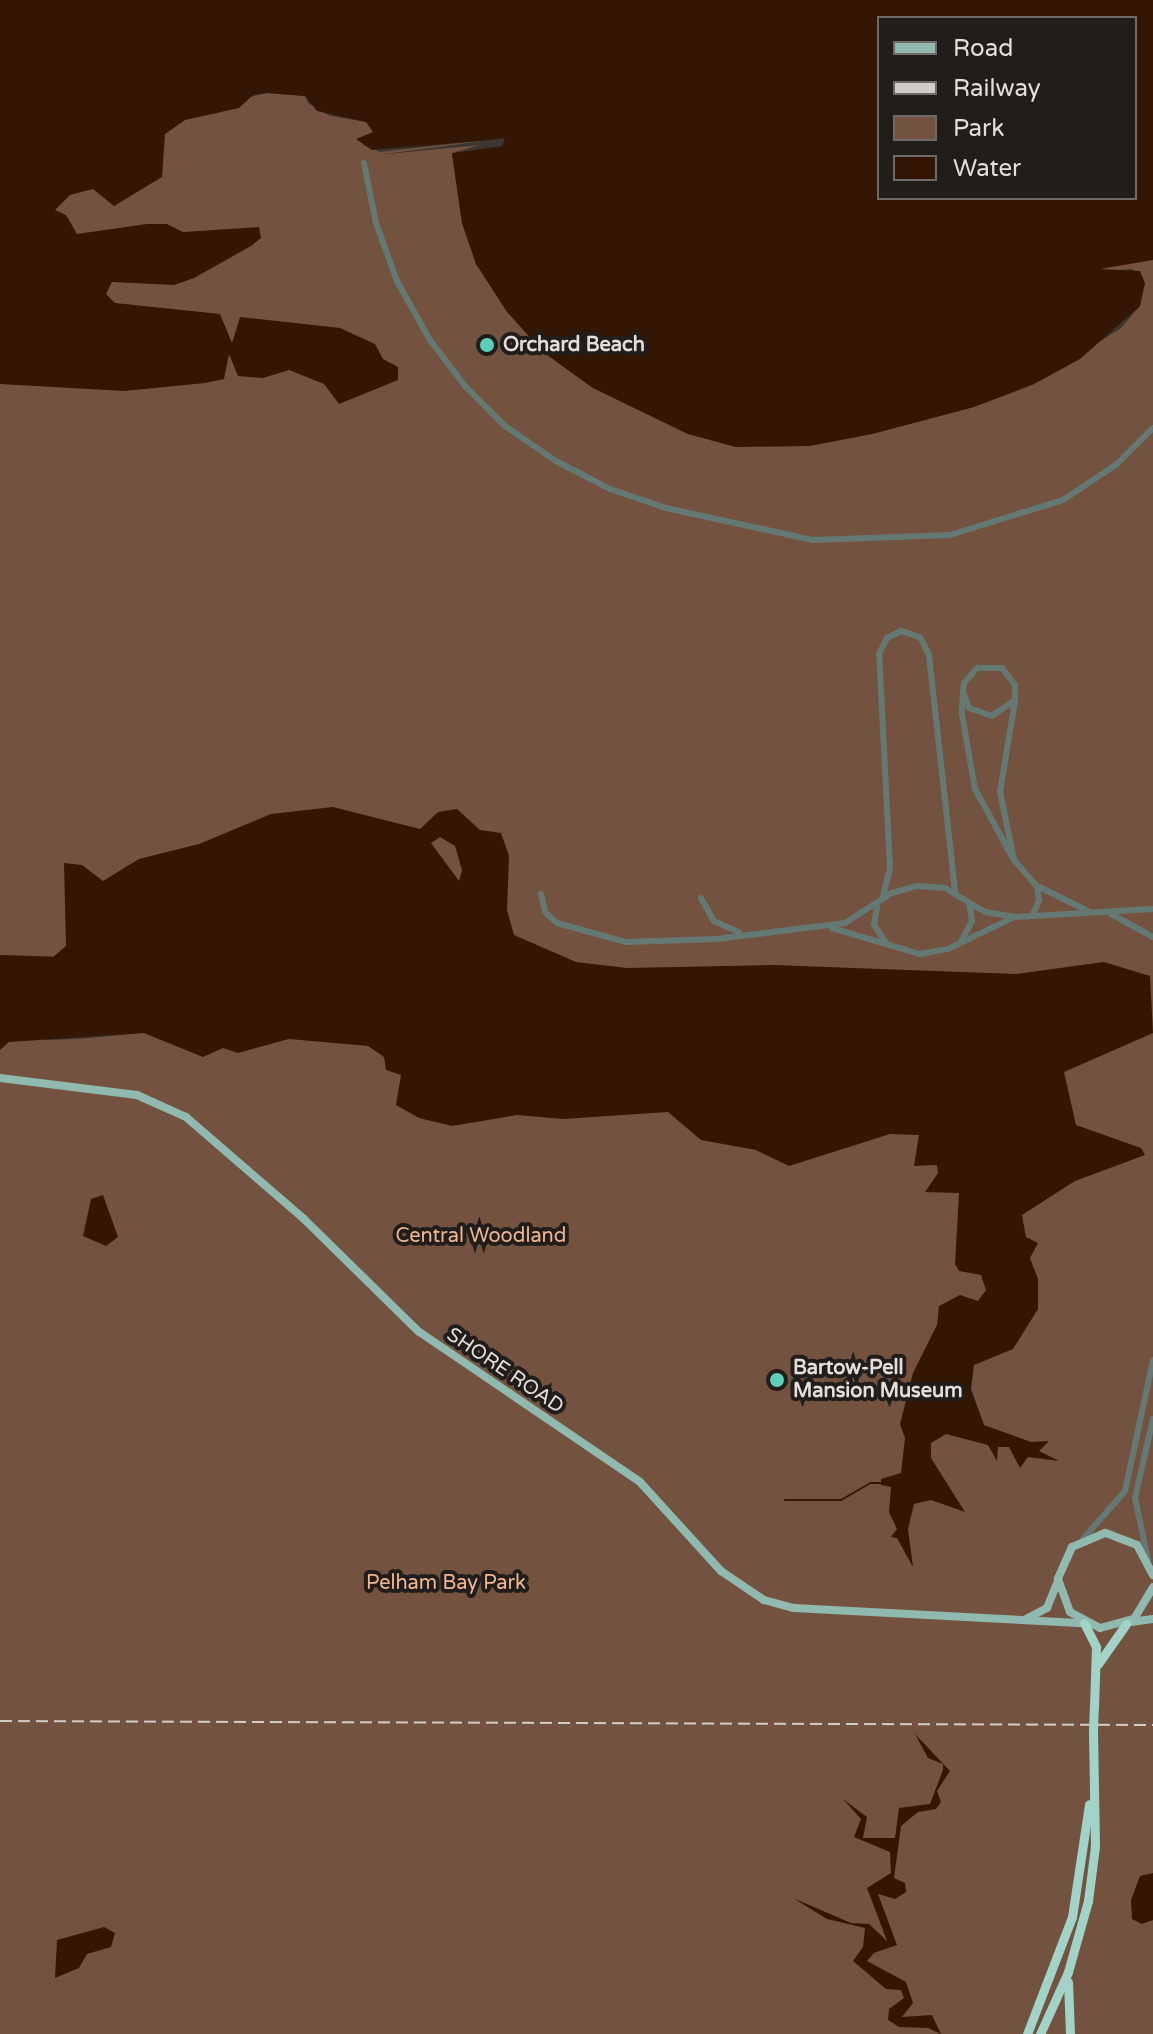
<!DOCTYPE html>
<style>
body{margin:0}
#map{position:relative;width:1153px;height:2034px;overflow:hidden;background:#3d3530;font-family:"Varela Round",sans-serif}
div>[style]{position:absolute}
.green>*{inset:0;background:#73533f}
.water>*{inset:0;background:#331704}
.pier>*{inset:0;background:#3d3530}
.stream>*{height:2px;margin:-1px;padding:0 1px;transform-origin:1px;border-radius:1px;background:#331704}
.minor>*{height:6px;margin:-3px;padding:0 3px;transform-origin:3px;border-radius:3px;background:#657974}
.major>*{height:8px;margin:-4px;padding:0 4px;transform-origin:4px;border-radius:4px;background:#90b9b0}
.highway>*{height:9px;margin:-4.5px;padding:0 4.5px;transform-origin:4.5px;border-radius:4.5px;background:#a1d3c8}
.rail>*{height:2px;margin-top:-1px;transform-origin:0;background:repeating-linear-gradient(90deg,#d2ccc9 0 12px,transparent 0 18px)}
.highway-bridge>*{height:9px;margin:-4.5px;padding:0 4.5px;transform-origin:4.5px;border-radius:4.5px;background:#a1d3c8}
.dots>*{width:22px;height:22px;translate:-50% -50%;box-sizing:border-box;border:4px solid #211d1b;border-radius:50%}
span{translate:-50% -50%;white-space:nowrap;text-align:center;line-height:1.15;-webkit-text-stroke:8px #211d1b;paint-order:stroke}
.poi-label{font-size:20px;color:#e4dedb;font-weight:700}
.left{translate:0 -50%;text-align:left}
.park-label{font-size:20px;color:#f0b591}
.street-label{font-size:20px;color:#e4dedb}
.legend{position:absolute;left:877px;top:16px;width:260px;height:184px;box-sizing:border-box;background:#211d1b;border:2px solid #6f6a68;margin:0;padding:10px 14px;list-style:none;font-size:24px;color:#e4dedb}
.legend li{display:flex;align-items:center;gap:16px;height:40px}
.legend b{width:40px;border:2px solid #6f6a68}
</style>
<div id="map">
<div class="green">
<div style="clip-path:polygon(267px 93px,305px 96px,308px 103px,330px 116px,367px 122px,373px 131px,363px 145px,380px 152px,505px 138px,452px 154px,462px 223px,476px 264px,543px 352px,593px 388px,688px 434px,736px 447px,872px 434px,973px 407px,1034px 384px,1121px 328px,1140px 306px,1133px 269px,1102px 271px,1103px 267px,1153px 259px,1153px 2034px,0 2034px,0 1029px,48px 1040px,78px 1039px,767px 975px,0 955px,0 381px,219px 358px,242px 337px,228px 346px,116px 307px,66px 240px,49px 193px,175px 115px)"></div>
</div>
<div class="water">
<div style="clip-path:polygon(evenodd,0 0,1153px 0,1153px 260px,1100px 269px,1140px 271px,1145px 283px,1140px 306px,1080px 359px,1034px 384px,974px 407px,872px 434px,810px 446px,736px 447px,688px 434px,593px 388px,543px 352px,507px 312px,476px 264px,462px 223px,452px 153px,502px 146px,504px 139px,372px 150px,356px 139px,373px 132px,366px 122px,317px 111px,305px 96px,267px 93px,253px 95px,239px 108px,185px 120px,165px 134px,162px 177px,114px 206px,93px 189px,70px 195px,55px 210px,66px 215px,77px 234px,147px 224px,167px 224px,183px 232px,259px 227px,261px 238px,251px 246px,194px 278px,174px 285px,112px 282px,106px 294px,115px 303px,220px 314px,232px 343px,240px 317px,340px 328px,375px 344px,383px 359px,398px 367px,398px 380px,339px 404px,324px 384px,289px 370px,263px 378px,238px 376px,229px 354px,224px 379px,205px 383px,124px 391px,0 384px,0 0,879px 18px,1135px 18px,1135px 198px,879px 198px,879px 18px)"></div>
<div style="clip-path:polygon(evenodd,333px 807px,420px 829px,438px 812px,457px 809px,480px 830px,501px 833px,509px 856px,507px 910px,514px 935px,576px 962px,627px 968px,773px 965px,1016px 974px,1104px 962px,1150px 976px,1153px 1033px,1064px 1072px,1076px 1125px,1141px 1148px,1145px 1155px,1075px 1181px,1022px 1215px,1026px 1237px,1038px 1243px,1030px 1258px,1038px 1279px,1038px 1309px,1013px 1349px,974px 1365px,971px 1389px,984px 1425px,1031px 1442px,1049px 1441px,1039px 1451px,1059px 1461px,1028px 1457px,1020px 1468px,1009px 1447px,998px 1447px,997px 1461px,988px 1445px,946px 1434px,931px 1443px,931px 1458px,965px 1512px,931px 1500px,914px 1504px,908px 1529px,913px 1567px,897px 1538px,891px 1537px,897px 1529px,889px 1512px,891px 1487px,881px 1485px,881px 1479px,901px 1473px,905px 1438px,900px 1424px,913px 1373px,937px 1325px,939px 1306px,960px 1295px,978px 1301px,986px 1290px,981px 1275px,959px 1271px,955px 1264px,959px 1193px,925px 1192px,938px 1173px,937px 1165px,914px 1166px,919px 1135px,890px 1134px,789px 1166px,756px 1150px,701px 1140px,668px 1112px,563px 1119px,517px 1115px,452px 1126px,419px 1118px,396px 1105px,401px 1075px,386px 1070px,384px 1057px,368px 1046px,289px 1039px,238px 1053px,223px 1048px,203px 1057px,144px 1033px,9px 1042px,0 1050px,0 955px,53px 957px,66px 946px,64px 863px,82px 865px,103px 881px,139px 859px,199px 844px,271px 814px,333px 807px,440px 837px,455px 846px,462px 870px,459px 881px,431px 843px,440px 837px)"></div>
<div style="clip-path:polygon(103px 1195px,118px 1237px,106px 1246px,83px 1236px,91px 1199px)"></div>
<div style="clip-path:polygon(915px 1734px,950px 1771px,937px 1791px,941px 1802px,936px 1809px,918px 1812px,901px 1826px,894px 1878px,905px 1883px,906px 1892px,895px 1899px,878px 1894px,897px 1945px,874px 1953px,867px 1961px,906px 1982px,913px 2003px,902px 2017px,932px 2015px,941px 2034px,928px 2028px,899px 2027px,888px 2020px,889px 2009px,904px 1998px,901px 1990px,886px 1989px,853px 1961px,863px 1947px,865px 1928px,827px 1919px,793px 1898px,851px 1923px,869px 1924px,887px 1941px,867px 1888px,891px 1873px,890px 1852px,854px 1837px,861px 1819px,843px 1799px,867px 1817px,863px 1838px,895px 1838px,899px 1808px,930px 1804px,943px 1770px,943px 1764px,928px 1758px)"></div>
<div style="clip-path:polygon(1153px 1873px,1153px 1920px,1142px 1924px,1132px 1919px,1131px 1900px,1140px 1876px)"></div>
<div style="clip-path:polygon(104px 1927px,115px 1933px,111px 1947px,87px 1954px,79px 1968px,55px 1978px,57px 1940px)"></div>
</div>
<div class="pier">
<div style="clip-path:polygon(505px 138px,502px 146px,452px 153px,448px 154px,480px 145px,377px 155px)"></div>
</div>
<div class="stream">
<div style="left:785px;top:1500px;width:56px"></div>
<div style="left:841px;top:1500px;width:34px;rotate:-30deg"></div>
<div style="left:870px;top:1483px;width:11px"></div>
</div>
<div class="minor">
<div style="left:364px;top:163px;width:61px;rotate:78.7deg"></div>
<div style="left:376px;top:223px;width:62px;rotate:70.1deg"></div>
<div style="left:397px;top:281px;width:68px;rotate:60.8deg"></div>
<div style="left:430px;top:340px;width:58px;rotate:52.7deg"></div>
<div style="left:465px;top:386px;width:57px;rotate:45deg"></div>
<div style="left:505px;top:426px;width:62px;rotate:34.5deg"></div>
<div style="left:556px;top:461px;width:61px;rotate:27.4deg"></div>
<div style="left:610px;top:489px;width:59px;rotate:18.7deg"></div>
<div style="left:666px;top:508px;width:150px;rotate:12.3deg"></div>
<div style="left:813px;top:540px;width:137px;rotate:-2.1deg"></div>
<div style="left:950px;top:535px;width:118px;rotate:-17.2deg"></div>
<div style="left:1063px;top:500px;width:65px;rotate:-33.7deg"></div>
<div style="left:1117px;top:464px;width:51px;rotate:-45deg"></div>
<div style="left:963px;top:692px;width:17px;rotate:69deg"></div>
<div style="left:969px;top:708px;width:24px;rotate:19deg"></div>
<div style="left:992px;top:716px;width:28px;rotate:-35deg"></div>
<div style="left:1015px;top:700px;width:15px;rotate:-90deg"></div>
<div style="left:1015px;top:685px;width:21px;rotate:-127deg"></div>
<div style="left:1002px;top:668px;width:25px;rotate:180deg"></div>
<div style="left:977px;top:668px;width:20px;rotate:131deg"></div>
<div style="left:964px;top:683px;width:9px;rotate:96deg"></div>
<div style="left:963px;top:692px;width:22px;rotate:93deg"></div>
<div style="left:962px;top:714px;width:76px;rotate:80.2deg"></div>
<div style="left:975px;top:789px;width:81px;rotate:61.2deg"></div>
<div style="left:1014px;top:860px;width:69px;rotate:-101.6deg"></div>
<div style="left:1000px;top:792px;width:93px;rotate:-80.7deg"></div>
<div style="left:1014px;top:860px;width:35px;rotate:49deg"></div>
<div style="left:1037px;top:886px;width:59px;rotate:26.1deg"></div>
<div style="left:541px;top:894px;width:18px;rotate:77deg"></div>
<div style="left:545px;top:912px;width:16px;rotate:43deg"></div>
<div style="left:557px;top:923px;width:72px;rotate:15.4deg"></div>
<div style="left:626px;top:942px;width:91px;rotate:-1.9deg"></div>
<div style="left:717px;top:939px;width:129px;rotate:-7.1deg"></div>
<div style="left:845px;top:923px;width:56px;rotate:-32.6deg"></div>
<div style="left:892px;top:893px;width:26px;rotate:-16deg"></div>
<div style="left:917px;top:886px;width:28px;rotate:4deg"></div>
<div style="left:945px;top:888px;width:47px;rotate:31deg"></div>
<div style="left:985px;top:912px;width:31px;rotate:9deg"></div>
<div style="left:1016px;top:917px;width:137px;rotate:-3.3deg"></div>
<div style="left:701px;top:898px;width:26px;rotate:61deg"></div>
<div style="left:714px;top:921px;width:27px;rotate:24deg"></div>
<div style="left:882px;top:900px;width:33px;rotate:-76deg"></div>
<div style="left:890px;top:868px;width:214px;rotate:-92.9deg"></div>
<div style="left:879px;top:654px;width:18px;rotate:-63deg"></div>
<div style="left:887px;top:638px;width:16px;rotate:-27deg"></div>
<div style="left:901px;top:631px;width:20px;rotate:18deg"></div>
<div style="left:920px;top:637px;width:20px;rotate:63deg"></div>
<div style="left:929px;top:655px;width:238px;rotate:83.7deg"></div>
<div style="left:877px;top:907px;width:18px;rotate:99deg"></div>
<div style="left:874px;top:925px;width:22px;rotate:56deg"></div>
<div style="left:1111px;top:914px;width:48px;rotate:28.7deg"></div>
<div style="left:1032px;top:916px;width:17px;rotate:-66deg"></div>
<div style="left:1039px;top:900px;width:14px;rotate:-98deg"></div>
<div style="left:832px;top:928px;width:92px;rotate:16.5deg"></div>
<div style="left:920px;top:954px;width:28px;rotate:-10deg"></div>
<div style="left:948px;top:949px;width:71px;rotate:-25.8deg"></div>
<div style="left:962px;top:940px;width:21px;rotate:-62deg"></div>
<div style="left:972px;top:921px;width:18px;rotate:-99deg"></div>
<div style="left:1083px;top:1539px;width:64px;rotate:-48.8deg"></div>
<div style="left:1125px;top:1491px;width:134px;rotate:-77.9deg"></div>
<div style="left:1148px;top:1559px;width:62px;rotate:-102deg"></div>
<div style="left:1135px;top:1498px;width:81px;rotate:-77.2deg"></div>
</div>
<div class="major">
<div style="left:0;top:1078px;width:138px;rotate:7.1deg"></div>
<div style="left:137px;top:1095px;width:54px;rotate:24.2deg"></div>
<div style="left:186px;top:1117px;width:156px;rotate:40.8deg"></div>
<div style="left:304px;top:1219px;width:160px;rotate:44.5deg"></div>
<div style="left:418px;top:1331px;width:268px;rotate:34.2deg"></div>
<div style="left:640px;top:1482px;width:120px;rotate:47.7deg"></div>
<div style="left:721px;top:1571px;width:52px;rotate:34deg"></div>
<div style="left:764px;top:1600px;width:31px;rotate:15deg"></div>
<div style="left:794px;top:1608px;width:290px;rotate:3deg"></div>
<div style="left:1153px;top:1575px;width:34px;rotate:-118deg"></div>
<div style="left:1137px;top:1545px;width:34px;rotate:-159deg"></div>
<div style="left:1105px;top:1533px;width:36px;rotate:157deg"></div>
<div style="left:1072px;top:1547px;width:35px;rotate:114deg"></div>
<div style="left:1058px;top:1579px;width:35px;rotate:70deg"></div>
<div style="left:1070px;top:1612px;width:34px;rotate:28deg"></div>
<div style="left:1100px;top:1628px;width:35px;rotate:-15deg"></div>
<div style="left:1134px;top:1619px;width:37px;rotate:-59deg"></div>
<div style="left:1026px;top:1619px;width:24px;rotate:-28deg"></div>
<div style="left:1047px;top:1608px;width:27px;rotate:-68deg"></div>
<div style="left:1131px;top:1622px;width:22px;rotate:-8deg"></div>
</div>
<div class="highway">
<div style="left:1084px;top:1623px;width:27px;rotate:63deg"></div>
<div style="left:1096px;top:1647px;width:60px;rotate:91.9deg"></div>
<div style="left:1098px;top:1664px;width:49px;rotate:-55deg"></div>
<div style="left:1068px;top:1982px;width:52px;rotate:87.8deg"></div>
<div style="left:1027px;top:2034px;width:125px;rotate:-69deg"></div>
<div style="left:1072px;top:1917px;width:114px;rotate:-81.4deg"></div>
<div style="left:1040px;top:2034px;width:68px;rotate:-65.7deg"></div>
<div style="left:1068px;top:1972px;width:74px;rotate:-74.3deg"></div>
<div style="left:1088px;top:1901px;width:55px;rotate:-82.7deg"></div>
<div style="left:1095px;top:1846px;width:115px;rotate:-91deg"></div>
</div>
<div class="rail">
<div style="left:0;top:1721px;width:1153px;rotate:0.2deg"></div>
</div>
<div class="highway-bridge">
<div style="left:1093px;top:1731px;width:24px;rotate:-88deg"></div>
</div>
<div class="dots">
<div style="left:487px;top:345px;background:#5cceba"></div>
<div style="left:777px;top:1380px;background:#5cceba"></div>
</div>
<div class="poi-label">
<span class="left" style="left:503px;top:345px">Orchard Beach</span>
<span class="left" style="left:793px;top:1380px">Bartow-Pell<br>Mansion Museum</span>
</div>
<div class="park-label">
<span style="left:481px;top:1236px">Central Woodland</span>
<span style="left:446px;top:1583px">Pelham Bay Park</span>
</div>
<div class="street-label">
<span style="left:505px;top:1371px;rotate:34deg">SHORE ROAD</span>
</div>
<ul class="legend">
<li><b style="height:10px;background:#90b9b0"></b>Road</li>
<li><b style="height:10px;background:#d2ccc9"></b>Railway</li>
<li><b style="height:22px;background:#73533f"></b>Park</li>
<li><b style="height:22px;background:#331704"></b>Water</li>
</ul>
</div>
